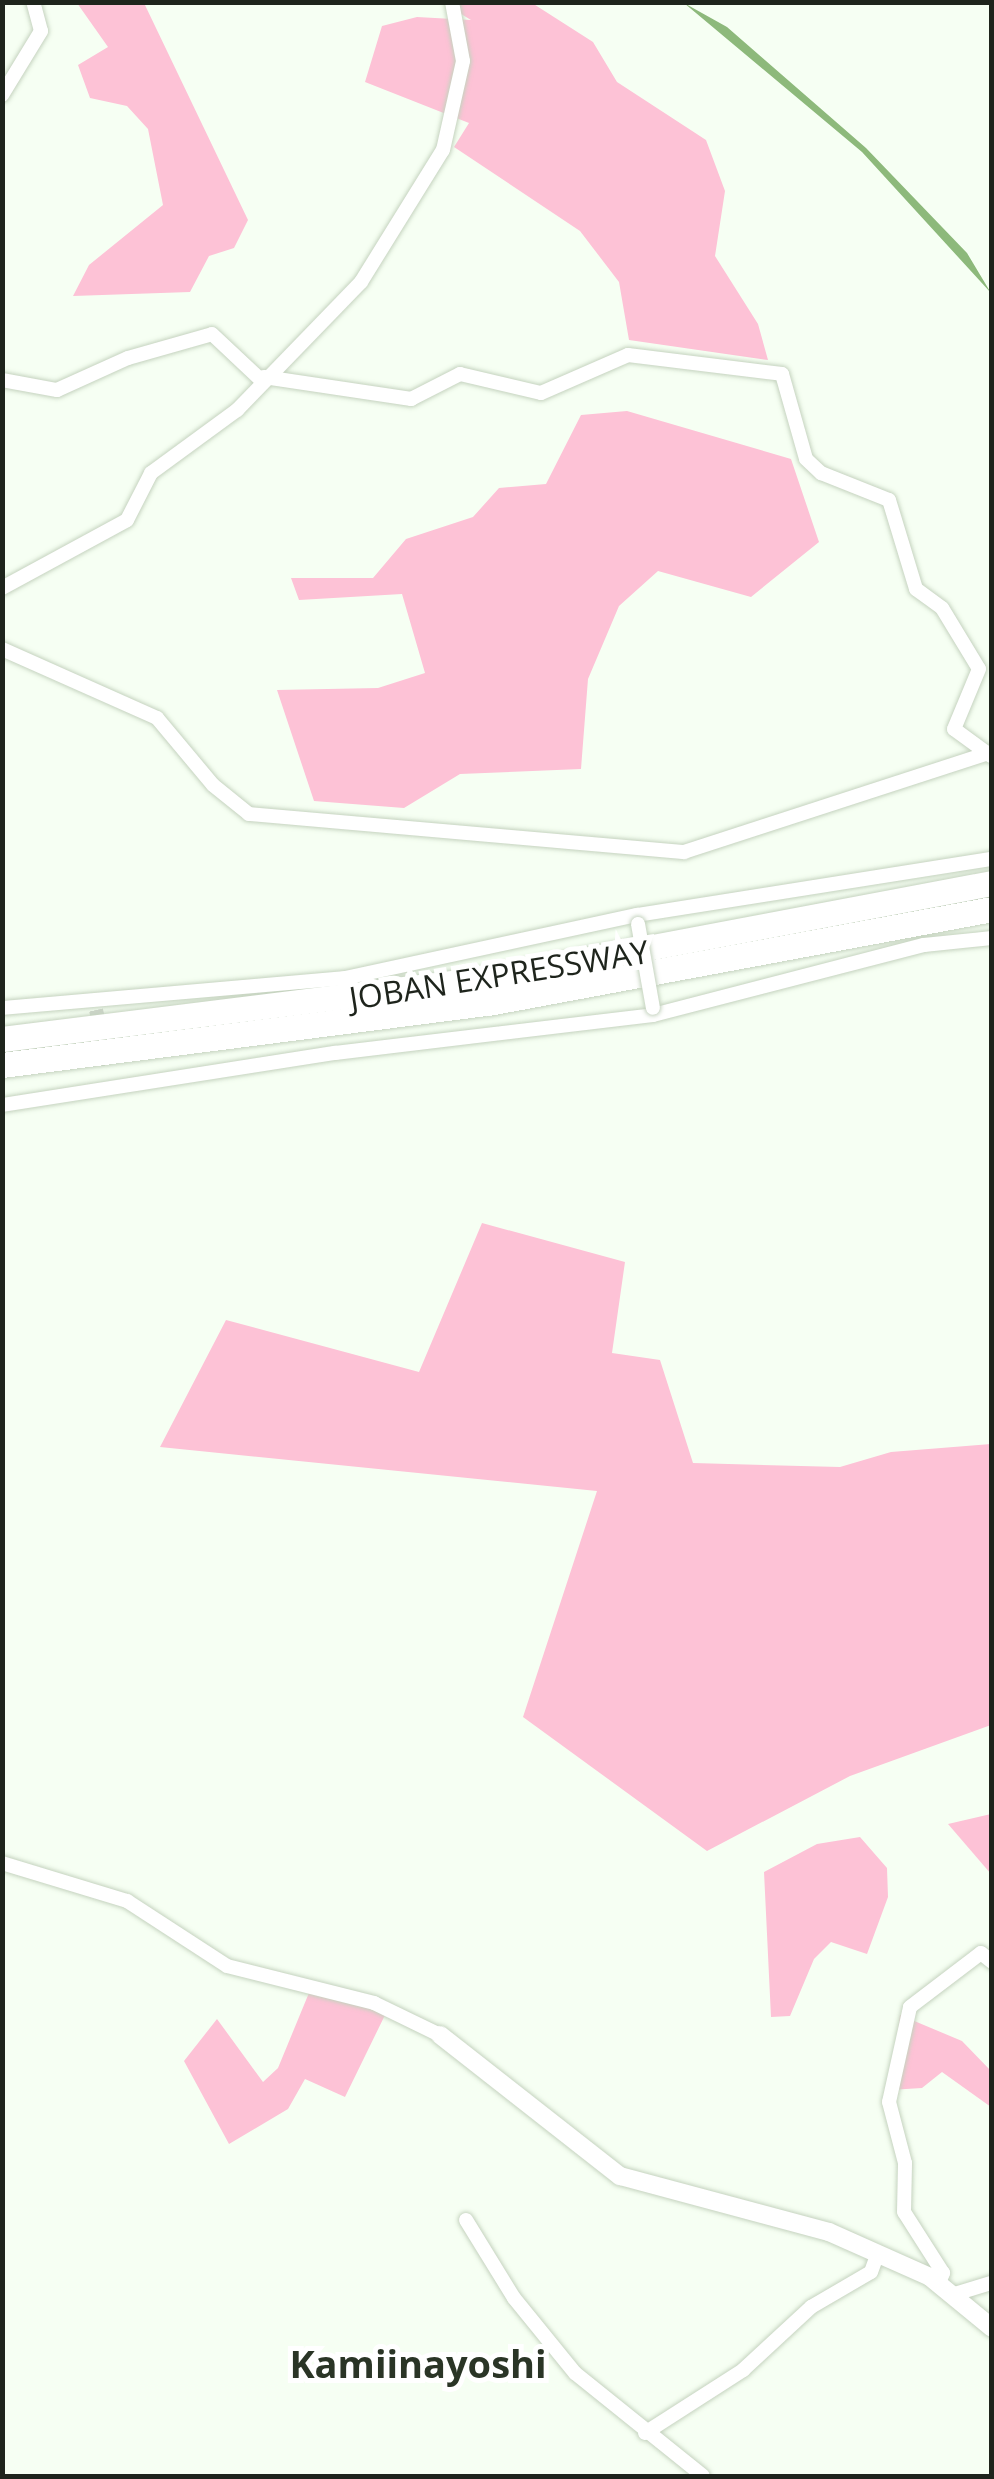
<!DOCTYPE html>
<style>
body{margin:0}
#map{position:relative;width:994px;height:2479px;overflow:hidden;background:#f6fff3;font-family:"Open Sans",sans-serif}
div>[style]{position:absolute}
.green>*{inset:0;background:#fdc2d6}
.water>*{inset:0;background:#8db97b}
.street-tunnel>*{height:14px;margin-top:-7px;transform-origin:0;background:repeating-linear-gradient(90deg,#cbd3c8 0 14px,transparent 0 21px)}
.roads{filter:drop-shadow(0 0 2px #c5d3bf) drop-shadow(0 0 2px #c5d3bf)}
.street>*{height:14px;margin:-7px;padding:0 7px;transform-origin:7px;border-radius:7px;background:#fff}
.secondary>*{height:18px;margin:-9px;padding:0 9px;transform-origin:9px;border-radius:9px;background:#fff}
.highway>*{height:25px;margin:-12.5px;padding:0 12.5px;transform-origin:12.5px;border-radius:12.5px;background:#fff}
.bridges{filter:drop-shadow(0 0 2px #c5d3bf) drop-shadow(0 0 2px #c5d3bf)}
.street-bridge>*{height:14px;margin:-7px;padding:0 7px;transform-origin:7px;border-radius:7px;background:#fff}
span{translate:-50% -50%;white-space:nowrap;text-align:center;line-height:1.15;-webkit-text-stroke:10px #fff;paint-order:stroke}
.street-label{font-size:32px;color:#1e241c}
.quarter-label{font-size:38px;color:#2a3526;font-weight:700}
.frame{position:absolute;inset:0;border:5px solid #1e241c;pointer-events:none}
</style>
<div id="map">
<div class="green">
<div style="clip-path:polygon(77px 3px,144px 3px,248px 220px,234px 248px,209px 256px,190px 292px,73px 296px,89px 265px,163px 205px,148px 129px,127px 106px,90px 98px,78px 65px,108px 47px)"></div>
<div style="clip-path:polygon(443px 3px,532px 3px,593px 42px,617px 82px,706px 140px,725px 191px,715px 256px,758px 324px,768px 360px,629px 340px,619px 282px,580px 231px,454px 147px,469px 123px,365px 82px,382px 26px,417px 17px,471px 20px)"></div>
<div style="clip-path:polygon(627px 411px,791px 459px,819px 542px,751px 597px,658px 571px,619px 606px,588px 679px,581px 769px,460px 774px,404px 808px,314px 801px,277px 690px,378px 688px,425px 673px,402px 594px,299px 600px,291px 578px,373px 578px,406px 539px,473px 517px,499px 488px,546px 484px,581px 415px)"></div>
<div style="clip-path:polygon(482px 1223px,625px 1262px,612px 1353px,660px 1360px,693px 1463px,840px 1467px,891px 1452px,991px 1444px,991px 1725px,850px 1776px,707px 1851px,523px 1717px,597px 1491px,160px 1447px,226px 1320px,419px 1372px)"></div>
<div style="clip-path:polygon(991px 1814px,992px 1814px,991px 1874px,948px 1824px)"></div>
<div style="clip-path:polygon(860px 1837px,887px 1868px,888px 1897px,867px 1954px,831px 1942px,814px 1959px,790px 2016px,771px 2017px,764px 1872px,817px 1844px)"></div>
<div style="clip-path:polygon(311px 1988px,386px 2013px,345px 2097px,305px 2079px,288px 2109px,229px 2144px,184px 2061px,217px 2019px,263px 2082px,278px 2068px)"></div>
<div style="clip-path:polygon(900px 2015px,962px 2041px,991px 2071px,991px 2107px,942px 2072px,922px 2088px,890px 2090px)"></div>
</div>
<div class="water">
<div style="clip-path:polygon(684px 3px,727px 27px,866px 148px,967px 253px,991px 293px,862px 152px)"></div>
</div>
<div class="street-tunnel">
<div style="left:96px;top:1010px;width:61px;rotate:76.7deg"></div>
</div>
<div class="roads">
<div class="street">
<div style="left:2px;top:95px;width:75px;rotate:-58.6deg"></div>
<div style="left:41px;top:31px;width:30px;rotate:-105deg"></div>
<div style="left:264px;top:377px;width:149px;rotate:8.5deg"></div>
<div style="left:411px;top:399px;width:55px;rotate:-27deg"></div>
<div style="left:460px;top:374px;width:83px;rotate:13.2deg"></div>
<div style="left:541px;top:393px;width:95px;rotate:-23.6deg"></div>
<div style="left:628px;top:355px;width:155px;rotate:7deg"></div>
<div style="left:782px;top:374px;width:88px;rotate:74.2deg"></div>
<div style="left:806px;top:459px;width:21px;rotate:43deg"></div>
<div style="left:821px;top:473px;width:73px;rotate:21.7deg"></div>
<div style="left:889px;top:500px;width:93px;rotate:73.1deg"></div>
<div style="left:916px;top:589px;width:32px;rotate:36deg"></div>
<div style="left:942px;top:608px;width:71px;rotate:58.8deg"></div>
<div style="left:979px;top:669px;width:65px;rotate:112.6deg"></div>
<div style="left:954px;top:729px;width:46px;rotate:36.1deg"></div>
<div style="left:2px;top:380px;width:56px;rotate:10.3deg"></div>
<div style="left:57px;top:390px;width:78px;rotate:-24.3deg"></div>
<div style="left:128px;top:358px;width:87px;rotate:-15.9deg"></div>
<div style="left:212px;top:334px;width:67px;rotate:43.2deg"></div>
<div style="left:2px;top:588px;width:142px;rotate:-28.5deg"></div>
<div style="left:127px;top:520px;width:53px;rotate:-62.9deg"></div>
<div style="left:151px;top:473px;width:107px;rotate:-36.2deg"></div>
<div style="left:237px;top:410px;width:178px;rotate:-45.9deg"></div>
<div style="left:361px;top:282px;width:155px;rotate:-58.2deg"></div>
<div style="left:443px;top:150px;width:91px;rotate:-77.3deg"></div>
<div style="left:463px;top:61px;width:60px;rotate:-100.6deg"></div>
<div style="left:2px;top:649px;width:170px;rotate:24deg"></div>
<div style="left:157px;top:718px;width:87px;rotate:50.1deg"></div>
<div style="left:213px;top:785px;width:46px;rotate:38.9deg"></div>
<div style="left:249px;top:814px;width:437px;rotate:5deg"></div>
<div style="left:684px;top:852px;width:321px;rotate:-18deg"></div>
<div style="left:2px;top:1008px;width:344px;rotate:-5deg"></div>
<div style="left:345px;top:978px;width:299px;rotate:-12.2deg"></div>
<div style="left:637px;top:915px;width:359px;rotate:-9deg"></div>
<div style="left:2px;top:1105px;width:337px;rotate:-8.9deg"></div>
<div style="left:335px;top:1053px;width:320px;rotate:-6.8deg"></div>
<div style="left:653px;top:1015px;width:280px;rotate:-14.5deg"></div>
<div style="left:924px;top:945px;width:68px;rotate:-5.9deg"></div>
<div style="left:2px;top:1863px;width:131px;rotate:16.9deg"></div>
<div style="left:127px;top:1901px;width:119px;rotate:33deg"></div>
<div style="left:227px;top:1966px;width:152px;rotate:14.1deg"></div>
<div style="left:374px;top:2003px;width:73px;rotate:25.9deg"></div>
<div style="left:466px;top:2220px;width:92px;rotate:58.4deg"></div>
<div style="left:514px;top:2298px;width:97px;rotate:50.9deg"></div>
<div style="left:575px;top:2373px;width:164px;rotate:38.8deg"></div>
<div style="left:939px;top:2283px;width:11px;rotate:-68deg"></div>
<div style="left:943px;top:2273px;width:72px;rotate:-122.6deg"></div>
<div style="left:904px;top:2212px;width:49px;rotate:-88.8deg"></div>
<div style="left:905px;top:2163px;width:63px;rotate:-104.7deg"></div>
<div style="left:889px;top:2102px;width:97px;rotate:-77.5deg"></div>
<div style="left:910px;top:2007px;width:89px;rotate:-37.3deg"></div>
<div style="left:981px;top:1953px;width:14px;rotate:39deg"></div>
<div style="left:955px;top:2294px;width:39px;rotate:-17deg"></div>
<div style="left:645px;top:2433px;width:117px;rotate:-32.7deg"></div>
<div style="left:743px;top:2370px;width:93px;rotate:-42.8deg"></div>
<div style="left:811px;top:2307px;width:69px;rotate:-30.3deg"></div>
<div style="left:871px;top:2272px;width:20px;rotate:-70deg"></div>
</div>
<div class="secondary">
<div style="left:440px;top:2035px;width:229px;rotate:38.1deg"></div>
<div style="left:620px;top:2176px;width:216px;rotate:15deg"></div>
<div style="left:829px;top:2232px;width:111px;rotate:24deg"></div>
<div style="left:930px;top:2277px;width:80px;rotate:39.4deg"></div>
</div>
<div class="highway">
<div style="left:2px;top:1039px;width:480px;rotate:-7.1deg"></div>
<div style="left:478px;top:980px;width:523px;rotate:-10.69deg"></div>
<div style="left:2px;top:1065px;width:490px;rotate:-7.3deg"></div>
<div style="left:488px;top:1003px;width:513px;rotate:-10.56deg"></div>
</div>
</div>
<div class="bridges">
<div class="street-bridge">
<div style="left:638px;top:924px;width:85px;rotate:79.9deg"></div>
</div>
</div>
<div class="street-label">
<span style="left:499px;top:975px;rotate:-9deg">JOBAN EXPRESSWAY</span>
</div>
<div class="quarter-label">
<span style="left:418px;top:2364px">Kamiinayoshi</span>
</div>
<div class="frame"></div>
</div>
